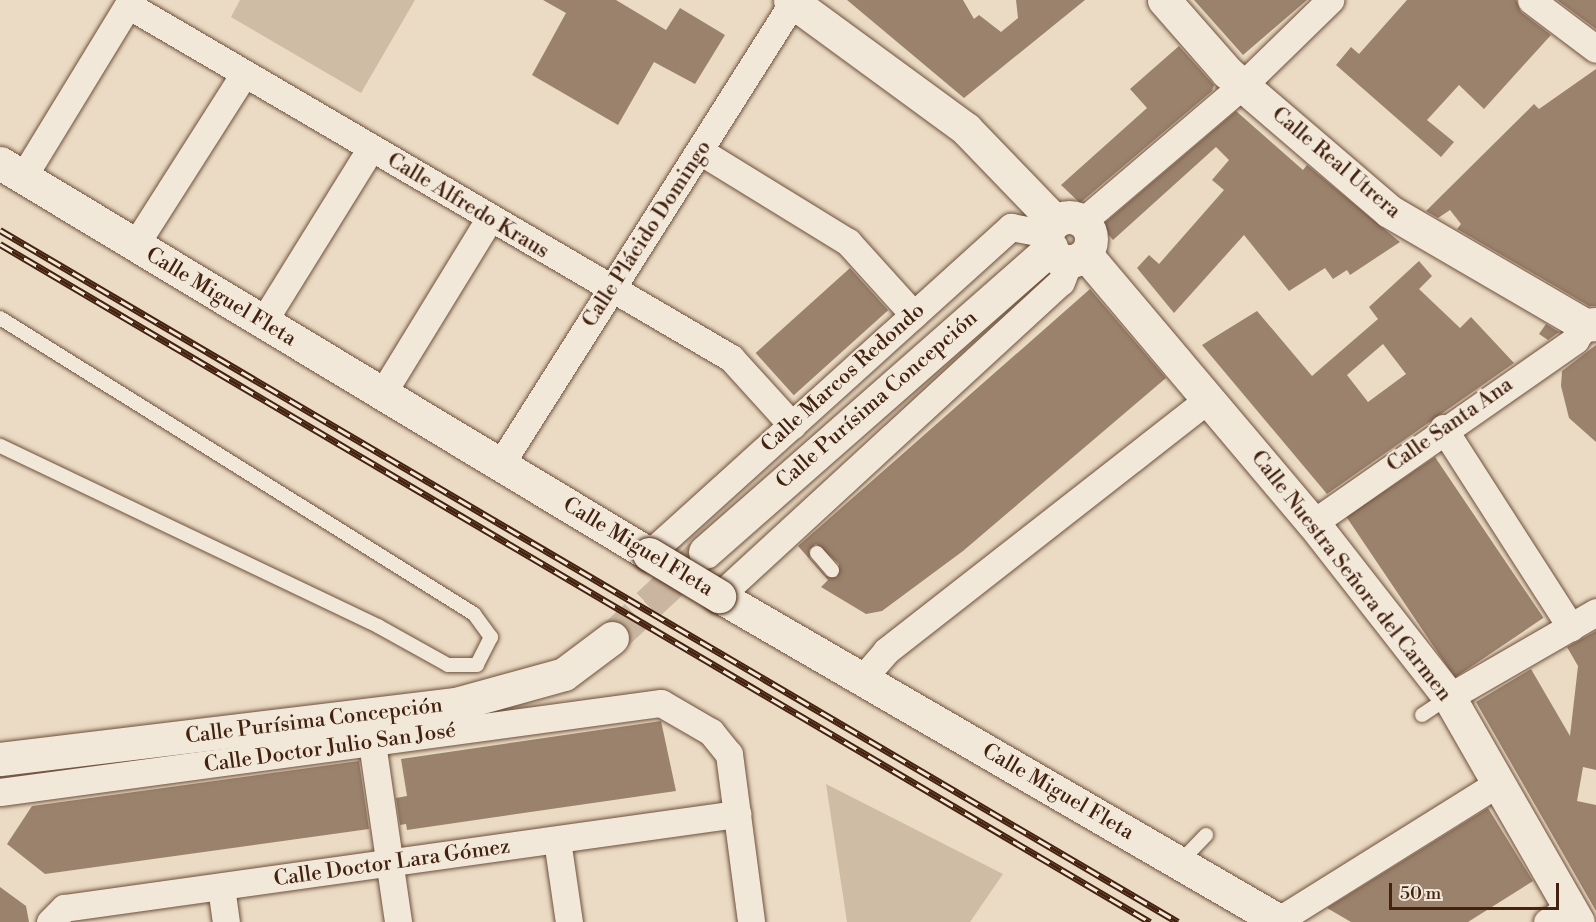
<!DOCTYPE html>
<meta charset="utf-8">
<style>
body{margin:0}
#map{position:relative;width:1596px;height:922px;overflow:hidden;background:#ebdbc4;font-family:"Libre Bodoni",serif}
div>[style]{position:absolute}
.green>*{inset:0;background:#cfbca5}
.building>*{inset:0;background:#9b826d;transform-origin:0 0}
.secondary-tunnel>*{height:33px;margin-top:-16.5px;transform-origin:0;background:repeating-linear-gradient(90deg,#cab6a0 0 33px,transparent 0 49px)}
.roads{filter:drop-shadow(0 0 2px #6e503c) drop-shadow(0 0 2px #6e503c)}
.lane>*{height:14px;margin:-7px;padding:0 7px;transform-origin:7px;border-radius:7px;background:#f2e8d9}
.street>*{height:27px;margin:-13.5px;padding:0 13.5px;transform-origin:13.5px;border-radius:13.5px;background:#f2e8d9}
.secondary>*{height:33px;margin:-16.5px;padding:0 16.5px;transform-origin:16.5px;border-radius:16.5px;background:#f2e8d9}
.secondary>.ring{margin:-16.5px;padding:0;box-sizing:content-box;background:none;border:33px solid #f2e8d9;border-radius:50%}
.rail>*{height:7px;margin-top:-3.5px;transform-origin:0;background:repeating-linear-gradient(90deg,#f2e8d9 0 14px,#44220f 0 28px);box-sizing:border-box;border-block:2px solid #44220f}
.bridges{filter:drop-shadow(0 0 2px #44220f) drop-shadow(0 0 2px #44220f)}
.secondary-bridge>*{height:33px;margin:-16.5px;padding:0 16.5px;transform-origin:16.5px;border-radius:16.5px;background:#f2e8d9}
span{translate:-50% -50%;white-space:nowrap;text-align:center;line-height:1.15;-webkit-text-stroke:4.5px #f2e8d9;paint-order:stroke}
.street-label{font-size:21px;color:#44220f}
.scale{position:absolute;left:1389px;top:883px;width:170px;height:27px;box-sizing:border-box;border:3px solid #44220f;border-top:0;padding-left:8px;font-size:18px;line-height:21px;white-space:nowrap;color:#44220f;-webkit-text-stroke:4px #f2e8d9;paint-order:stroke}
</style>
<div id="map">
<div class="green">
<div style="clip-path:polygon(240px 0,415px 0,361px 93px,231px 17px)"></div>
<div style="clip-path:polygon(826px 784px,1003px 874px,970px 922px,847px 922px)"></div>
</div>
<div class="building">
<div style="clip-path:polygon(543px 0,616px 0,666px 30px,680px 8px,725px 35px,695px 84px,654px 62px,618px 125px,532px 75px,566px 13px)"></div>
<div style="clip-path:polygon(847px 0,963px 0,974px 19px,979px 15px,1001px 32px,1018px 18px,1016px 0,1085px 0,964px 98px)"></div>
<div style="clip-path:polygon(1194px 0,1307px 0,1243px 55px)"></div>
<div style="clip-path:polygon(1407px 0,1516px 0,1521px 12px,1551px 35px,1484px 109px,1459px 85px,1427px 120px,1454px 142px,1441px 157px,1336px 65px,1351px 47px,1359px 54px)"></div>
<div style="clip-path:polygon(1557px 0,1596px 0,1596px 29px)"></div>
<div style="clip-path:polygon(1179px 46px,1214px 85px,1212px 91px,1080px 203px,1061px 185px,1147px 108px,1130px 89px)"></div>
<div style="clip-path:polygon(1596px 69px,1596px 306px,1589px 306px,1457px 229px,1461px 224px,1450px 210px,1438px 218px,1426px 211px,1534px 104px,1539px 109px)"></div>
<div style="clip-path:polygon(1236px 111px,1303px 170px,1307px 165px,1400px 242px,1350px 275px,1347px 270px,1333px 279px,1325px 268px,1289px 291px,1244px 235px,1174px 313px,1137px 268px,1149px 255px,1159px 264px,1224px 190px,1212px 180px,1229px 160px,1216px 147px,1113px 240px,1101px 226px)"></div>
<div style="clip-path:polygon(evenodd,1419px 261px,1432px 276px,1419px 289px,1460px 328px,1471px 317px,1514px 363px,1327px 494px,1202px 345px,1257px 311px,1312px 376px,1378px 319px,1369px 307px,1419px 261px,1383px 344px,1406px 374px,1368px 402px,1347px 375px,1383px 344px)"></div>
<div style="left:850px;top:268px;width:57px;height:127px;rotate:48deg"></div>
<div style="clip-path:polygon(evenodd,1090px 289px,1166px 378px,963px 551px,882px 611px,866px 614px,821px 587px,828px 580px,798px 546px,1090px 289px,816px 544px,839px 564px,837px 577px,826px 576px,810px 558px,809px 550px,816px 544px)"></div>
<div style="clip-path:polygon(1546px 324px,1559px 332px,1548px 340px,1539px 334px)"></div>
<div style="clip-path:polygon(1596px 345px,1596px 442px,1569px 418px,1561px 386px,1562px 371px)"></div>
<div style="left:1435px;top:457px;width:194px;height:107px;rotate:56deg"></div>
<div style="clip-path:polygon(1596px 631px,1596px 770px,1583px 767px,1577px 801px,1596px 805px,1596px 911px,1476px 702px,1531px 669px,1570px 736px,1578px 666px,1567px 647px)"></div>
<div style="clip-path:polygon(661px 721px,676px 791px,407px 830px,406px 824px,400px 825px,396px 798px,407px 796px,401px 759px)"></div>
<div style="clip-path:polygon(359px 761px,369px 829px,45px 874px,7px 844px,32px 806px)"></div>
<div style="clip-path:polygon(1488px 808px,1533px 881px,1468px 922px,1351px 922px,1327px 908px)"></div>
<div style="clip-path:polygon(0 887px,26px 906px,29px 922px,0 922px)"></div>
</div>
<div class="secondary-tunnel">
<div style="left:612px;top:638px;width:122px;rotate:-43deg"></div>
</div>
<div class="roads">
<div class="lane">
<div style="left:0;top:318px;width:559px;rotate:31.98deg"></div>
<div style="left:474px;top:614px;width:29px;rotate:54deg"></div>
<div style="left:491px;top:637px;width:31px;rotate:117deg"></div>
<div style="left:477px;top:665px;width:29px;rotate:180deg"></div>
<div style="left:448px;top:665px;width:80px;rotate:-150.9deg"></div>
<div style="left:378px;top:626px;width:419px;rotate:-154.5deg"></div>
<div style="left:817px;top:553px;width:23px;rotate:49deg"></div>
<div style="left:1422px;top:715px;width:32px;rotate:-34deg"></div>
<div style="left:1179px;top:863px;width:39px;rotate:-46deg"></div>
</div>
<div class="street">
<div style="left:1531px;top:0;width:81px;rotate:37deg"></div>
<div style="left:128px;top:5px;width:699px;rotate:30.34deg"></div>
<div style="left:731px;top:358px;width:91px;rotate:47.7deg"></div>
<div style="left:700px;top:151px;width:174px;rotate:31.6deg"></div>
<div style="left:848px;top:242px;width:98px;rotate:47.9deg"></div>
<div style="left:23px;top:177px;width:207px;rotate:-58.6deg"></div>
<div style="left:1083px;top:221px;width:210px;rotate:-40.4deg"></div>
<div style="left:1243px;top:85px;width:122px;rotate:-44.3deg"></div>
<div style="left:135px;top:245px;width:203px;rotate:-57.5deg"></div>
<div style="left:263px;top:322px;width:205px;rotate:-58.2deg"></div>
<div style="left:382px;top:394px;width:206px;rotate:-58.5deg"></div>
<div style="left:1443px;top:428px;width:237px;rotate:57.3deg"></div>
<div style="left:500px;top:465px;width:548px;rotate:-57.67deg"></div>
<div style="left:1313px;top:523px;width:320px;rotate:-34.9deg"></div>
<div style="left:1575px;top:340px;width:18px;rotate:-56deg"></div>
<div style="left:649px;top:554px;width:488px;rotate:-42.1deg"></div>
<div style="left:1011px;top:227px;width:36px;rotate:11deg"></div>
<div style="left:719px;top:596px;width:464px;rotate:-42.6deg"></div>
<div style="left:1061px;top:282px;width:19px;rotate:-69deg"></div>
<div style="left:862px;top:679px;width:37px;rotate:-49deg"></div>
<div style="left:886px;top:651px;width:411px;rotate:-38deg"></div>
<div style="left:1449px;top:697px;width:170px;rotate:-30deg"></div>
<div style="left:372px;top:743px;width:181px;rotate:81.7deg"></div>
<div style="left:0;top:792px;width:667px;rotate:-7.67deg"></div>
<div style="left:661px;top:703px;width:58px;rotate:30.1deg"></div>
<div style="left:711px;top:732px;width:28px;rotate:51deg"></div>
<div style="left:729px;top:754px;width:169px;rotate:82.5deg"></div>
<div style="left:557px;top:840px;width:83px;rotate:81.7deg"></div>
<div style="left:221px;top:887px;width:35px;rotate:82deg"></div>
<div style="left:1279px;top:920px;width:258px;rotate:-32deg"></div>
<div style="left:50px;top:922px;width:20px;rotate:-45deg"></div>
<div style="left:64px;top:908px;width:680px;rotate:-7.95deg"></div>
<div style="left:1547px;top:922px;width:28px;rotate:-32deg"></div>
</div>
<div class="secondary">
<div style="left:790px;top:0;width:218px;rotate:36.2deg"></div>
<div style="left:966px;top:129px;width:125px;rotate:46deg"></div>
<div style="left:1164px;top:0;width:96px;rotate:48.8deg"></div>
<div style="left:1227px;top:72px;width:213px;rotate:40.6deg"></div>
<div style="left:1389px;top:211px;width:227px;rotate:30.2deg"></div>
<div style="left:1585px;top:325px;width:11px;rotate:-5deg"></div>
<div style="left:0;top:163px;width:758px;rotate:31.07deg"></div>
<div class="ring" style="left:1047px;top:217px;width:11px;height:11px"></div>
<div style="left:1087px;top:256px;width:350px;rotate:49.8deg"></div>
<div style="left:1313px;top:523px;width:221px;rotate:52deg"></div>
<div style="left:1449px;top:697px;width:259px;rotate:60.2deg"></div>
<div style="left:705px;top:552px;width:461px;rotate:-41.3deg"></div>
<div style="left:719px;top:596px;width:650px;rotate:30.12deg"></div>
<div style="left:0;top:759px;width:459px;rotate:-6.9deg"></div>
<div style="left:456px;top:704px;width:112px;rotate:-15.5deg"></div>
<div style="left:564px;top:674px;width:60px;rotate:-36.9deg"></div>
</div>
</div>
<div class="rail">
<div style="left:0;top:230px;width:1366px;rotate:30.43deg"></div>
<div style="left:0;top:244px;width:1335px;rotate:30.52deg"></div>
</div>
<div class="bridges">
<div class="secondary-bridge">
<div style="left:649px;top:554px;width:82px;rotate:31deg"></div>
</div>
</div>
<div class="street-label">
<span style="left:1336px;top:163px;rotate:40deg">Calle Real Utrera</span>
<span style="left:468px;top:206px;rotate:31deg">Calle Alfredo Kraus</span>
<span style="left:647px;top:234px;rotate:-57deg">Calle Plácido Domingo</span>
<span style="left:221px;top:297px;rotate:31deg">Calle Miguel Fleta</span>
<span style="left:843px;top:378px;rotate:-42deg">Calle Marcos Redondo</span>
<span style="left:877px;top:400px;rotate:-41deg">Calle Purísima Concepción</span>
<span style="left:1450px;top:425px;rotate:-35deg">Calle Santa Ana</span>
<span style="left:638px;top:547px;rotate:31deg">Calle Miguel Fleta</span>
<span style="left:1351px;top:576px;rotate:52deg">Calle Nuestra Señora del Carmen</span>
<span style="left:314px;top:721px;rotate:-7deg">Calle Purísima Concepción</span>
<span style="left:330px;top:748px;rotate:-8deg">Calle Doctor Julio San José</span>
<span style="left:1058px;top:792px;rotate:30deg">Calle Miguel Fleta</span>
<span style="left:392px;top:863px;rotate:-8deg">Calle Doctor Lara Gómez</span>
</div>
<div class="scale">50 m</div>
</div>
